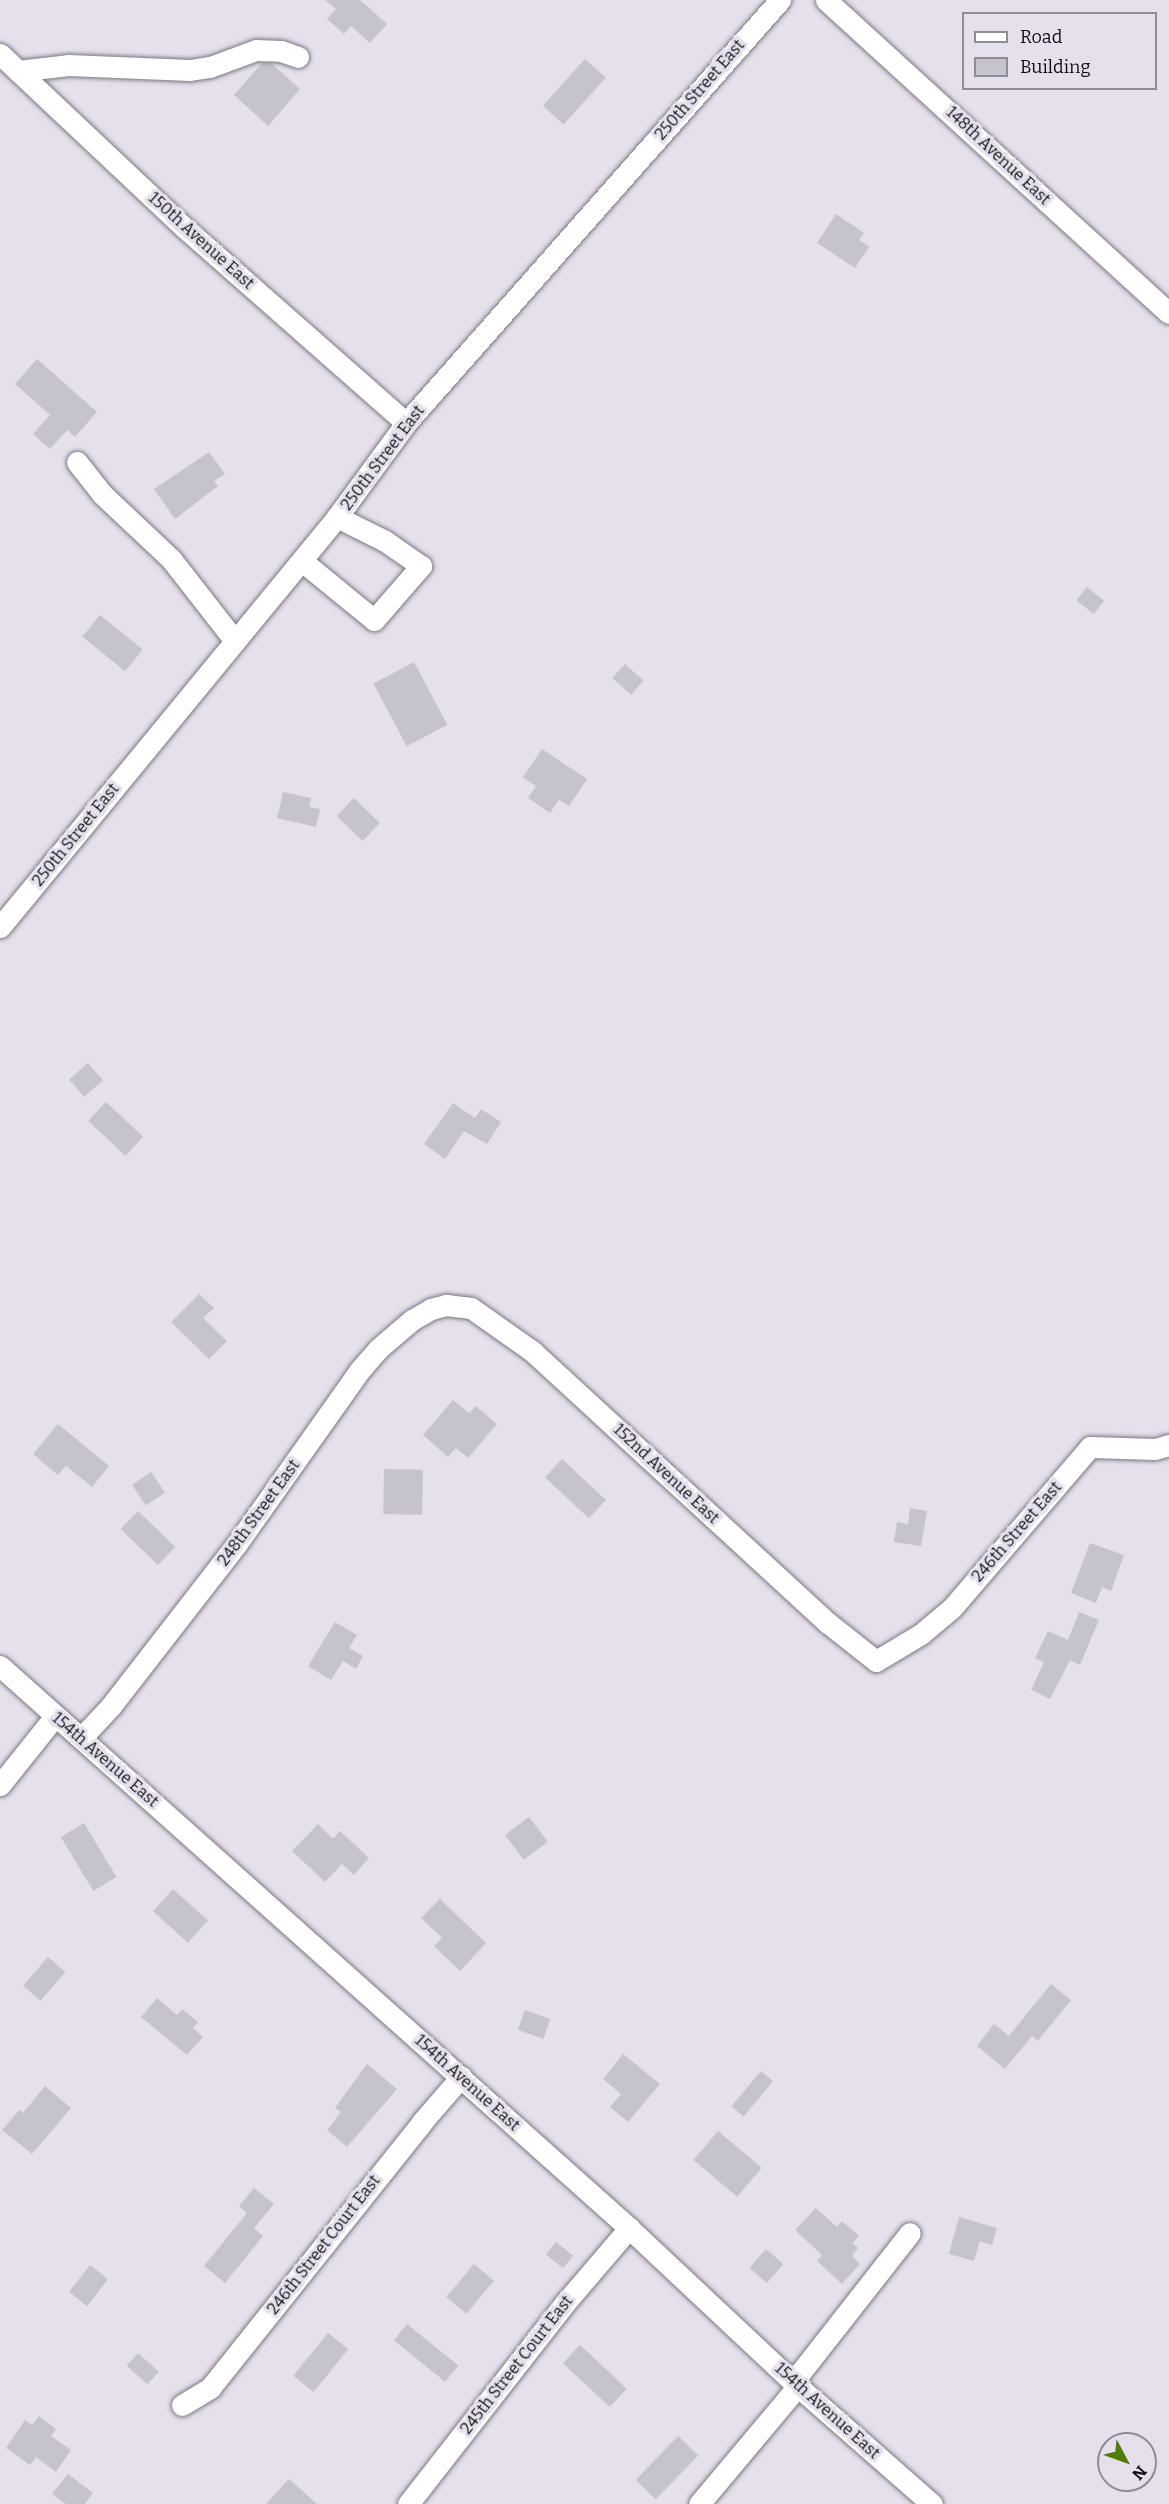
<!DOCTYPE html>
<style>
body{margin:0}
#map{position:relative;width:1169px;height:2504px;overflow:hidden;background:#e5e0eb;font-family:Bitter,serif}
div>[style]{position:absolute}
.building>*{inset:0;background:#c7c3cd;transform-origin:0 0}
.roads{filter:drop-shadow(0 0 2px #7c7781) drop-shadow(0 0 2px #7c7781)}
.minor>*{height:21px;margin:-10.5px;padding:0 10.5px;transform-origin:10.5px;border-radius:10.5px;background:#fff}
span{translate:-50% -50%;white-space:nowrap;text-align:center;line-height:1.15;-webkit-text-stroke:6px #e5e0eb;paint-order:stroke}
.street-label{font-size:16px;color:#100e12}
.legend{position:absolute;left:962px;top:12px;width:195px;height:78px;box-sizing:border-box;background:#e5e0eb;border:2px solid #908c94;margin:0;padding:8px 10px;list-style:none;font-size:18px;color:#100e12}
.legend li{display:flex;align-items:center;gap:12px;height:30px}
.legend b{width:30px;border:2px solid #908c94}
.north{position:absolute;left:1097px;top:2432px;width:60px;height:60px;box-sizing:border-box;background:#e5e0eb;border:2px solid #908c94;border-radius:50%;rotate:131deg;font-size:16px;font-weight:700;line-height:24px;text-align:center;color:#100e12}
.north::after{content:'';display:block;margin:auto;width:21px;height:27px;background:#507d05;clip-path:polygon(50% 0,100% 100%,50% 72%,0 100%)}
</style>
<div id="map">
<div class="building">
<div style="clip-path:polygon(325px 0,360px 0,387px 24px,370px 43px,351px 26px,344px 34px,327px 19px,336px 9px)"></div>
<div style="left:585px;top:59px;width:28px;height:63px;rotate:42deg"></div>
<div style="clip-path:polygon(262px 63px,271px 63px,300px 89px,268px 126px,234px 95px)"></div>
<div style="clip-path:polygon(836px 214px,864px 233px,859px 240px,869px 247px,855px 268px,817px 243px)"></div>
<div style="clip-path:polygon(37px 359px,97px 412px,75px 437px,67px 430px,50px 449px,33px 434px,50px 415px,15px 384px)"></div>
<div style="clip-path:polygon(209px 452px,225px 474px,214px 481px,218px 486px,175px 519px,154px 489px)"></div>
<div style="left:1087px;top:587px;width:22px;height:17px;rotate:39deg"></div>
<div style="left:100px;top:615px;width:55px;height:28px;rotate:39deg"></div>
<div style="left:414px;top:662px;width:71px;height:46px;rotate:62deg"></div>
<div style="left:625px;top:664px;width:25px;height:19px;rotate:42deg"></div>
<div style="clip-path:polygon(542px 749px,587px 779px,569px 806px,559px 800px,550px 813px,528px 798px,536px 786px,523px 777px)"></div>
<div style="clip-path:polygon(283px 792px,311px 798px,309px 807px,320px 809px,316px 827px,277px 818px)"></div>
<div style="left:354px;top:798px;width:36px;height:25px;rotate:44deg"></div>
<div style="left:88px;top:1063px;width:23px;height:25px;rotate:49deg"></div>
<div style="left:106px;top:1102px;width:51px;height:26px;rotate:43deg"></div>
<div style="clip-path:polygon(453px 1103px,475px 1118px,481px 1109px,501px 1122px,487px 1144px,464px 1131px,445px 1159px,424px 1144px)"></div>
<div style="clip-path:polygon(199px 1294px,214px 1308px,203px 1318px,227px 1341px,209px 1359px,171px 1322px)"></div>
<div style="clip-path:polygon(453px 1400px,469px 1413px,476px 1406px,497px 1424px,468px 1458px,456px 1448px,448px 1457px,423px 1435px)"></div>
<div style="clip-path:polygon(58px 1424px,109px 1466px,92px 1487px,66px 1466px,58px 1475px,33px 1454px)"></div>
<div style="left:562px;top:1459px;width:60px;height:25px;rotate:43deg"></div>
<div style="left:384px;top:1469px;width:39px;height:45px;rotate:1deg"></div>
<div style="left:151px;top:1472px;width:25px;height:23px;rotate:56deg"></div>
<div style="clip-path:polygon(910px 1508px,927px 1511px,921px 1546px,894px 1542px,897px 1522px,908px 1524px)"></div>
<div style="left:138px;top:1511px;width:52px;height:25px;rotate:44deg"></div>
<div style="clip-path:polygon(1090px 1543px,1124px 1555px,1111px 1591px,1102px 1587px,1096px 1603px,1071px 1593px)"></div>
<div style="clip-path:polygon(1079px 1612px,1099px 1620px,1080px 1665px,1070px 1660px,1050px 1699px,1031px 1690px,1044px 1662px,1035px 1658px,1048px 1631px,1068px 1640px)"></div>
<div style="clip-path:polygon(335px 1622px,357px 1635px,349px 1648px,363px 1656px,356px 1669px,343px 1661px,331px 1680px,308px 1666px)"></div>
<div style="left:529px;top:1817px;width:31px;height:30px;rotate:53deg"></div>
<div style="left:84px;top:1823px;width:63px;height:27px;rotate:59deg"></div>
<div style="clip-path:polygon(318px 1824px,333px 1839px,340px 1831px,369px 1858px,354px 1875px,342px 1864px,325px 1882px,292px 1851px)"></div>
<div style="left:173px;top:1889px;width:47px;height:30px;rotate:42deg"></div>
<div style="clip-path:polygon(440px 1899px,486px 1943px,460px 1971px,434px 1946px,442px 1938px,421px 1918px)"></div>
<div style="left:48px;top:1957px;width:23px;height:38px;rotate:41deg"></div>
<div style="clip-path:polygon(1051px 1984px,1071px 2000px,1038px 2041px,1032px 2036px,1005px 2069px,977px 2046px,994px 2024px,1009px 2036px)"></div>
<div style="clip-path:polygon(157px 1998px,177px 2015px,182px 2009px,198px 2022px,193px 2028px,203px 2037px,187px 2055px,141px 2017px)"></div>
<div style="left:525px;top:2010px;width:27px;height:21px;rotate:20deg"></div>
<div style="clip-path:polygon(623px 2054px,660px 2084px,628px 2122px,610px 2107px,621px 2094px,603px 2079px)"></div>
<div style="clip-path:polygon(367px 2064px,397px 2089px,347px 2147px,327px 2130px,341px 2112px,335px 2108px)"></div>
<div style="left:761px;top:2071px;width:16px;height:46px;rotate:40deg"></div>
<div style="clip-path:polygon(45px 2086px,71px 2108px,32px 2154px,2px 2130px,19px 2110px,23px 2113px)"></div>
<div style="left:718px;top:2131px;width:57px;height:38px;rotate:40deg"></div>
<div style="clip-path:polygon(254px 2188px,274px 2204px,254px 2228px,263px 2236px,225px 2283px,204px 2266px,247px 2213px,239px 2206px)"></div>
<div style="clip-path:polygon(816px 2208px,837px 2227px,842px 2221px,859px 2236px,853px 2243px,858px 2248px,852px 2256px,860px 2264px,842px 2284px,817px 2261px,822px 2255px,795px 2230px)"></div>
<div style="clip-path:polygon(959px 2217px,997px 2228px,992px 2245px,980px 2241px,974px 2261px,949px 2254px)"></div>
<div style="left:556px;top:2242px;width:22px;height:16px;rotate:39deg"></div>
<div style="left:766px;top:2249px;width:23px;height:25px;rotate:41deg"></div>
<div style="left:474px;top:2264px;width:26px;height:43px;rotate:40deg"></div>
<div style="left:90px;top:2265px;width:23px;height:34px;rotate:38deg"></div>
<div style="left:407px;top:2324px;width:66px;height:21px;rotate:39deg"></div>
<div style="left:328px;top:2333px;width:26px;height:55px;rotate:39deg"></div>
<div style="left:580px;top:2345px;width:64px;height:25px;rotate:43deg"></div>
<div style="left:138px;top:2353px;width:28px;height:17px;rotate:42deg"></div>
<div style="clip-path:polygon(39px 2416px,56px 2429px,51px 2436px,71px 2450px,56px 2472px,36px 2457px,30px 2465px,6px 2448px,25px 2420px,32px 2425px)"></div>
<div style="left:678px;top:2436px;width:28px;height:61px;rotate:44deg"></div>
<div style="clip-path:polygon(68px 2474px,93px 2493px,85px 2504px,66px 2504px,52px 2494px)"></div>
<div style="clip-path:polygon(289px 2479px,317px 2504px,266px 2504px)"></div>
</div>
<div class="roads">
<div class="minor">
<div style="left:826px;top:0;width:464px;rotate:42.4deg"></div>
<div style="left:0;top:54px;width:255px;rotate:43.3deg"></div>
<div style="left:186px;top:229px;width:293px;rotate:41.4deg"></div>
<div style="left:18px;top:71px;width:50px;rotate:-6.8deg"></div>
<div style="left:68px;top:65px;width:122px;rotate:2.3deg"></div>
<div style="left:190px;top:70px;width:20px;rotate:-9deg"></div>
<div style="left:210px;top:67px;width:49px;rotate:-20.3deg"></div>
<div style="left:256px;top:50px;width:25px;rotate:2deg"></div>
<div style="left:281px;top:51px;width:18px;rotate:19deg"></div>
<div style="left:77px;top:462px;width:41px;rotate:52deg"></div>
<div style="left:102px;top:494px;width:95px;rotate:43.3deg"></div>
<div style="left:171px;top:559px;width:104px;rotate:52deg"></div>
<div style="left:302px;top:561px;width:93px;rotate:39.3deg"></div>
<div style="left:374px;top:620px;width:72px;rotate:-49deg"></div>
<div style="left:421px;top:566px;width:44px;rotate:-145.2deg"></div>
<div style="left:385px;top:541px;width:54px;rotate:-153.4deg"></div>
<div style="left:0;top:927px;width:531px;rotate:-50.58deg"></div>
<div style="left:337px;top:517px;width:117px;rotate:-53.7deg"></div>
<div style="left:406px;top:423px;width:565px;rotate:-48.52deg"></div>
<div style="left:0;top:1666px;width:843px;rotate:41.78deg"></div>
<div style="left:629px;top:2228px;width:225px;rotate:43.2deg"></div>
<div style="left:793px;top:2382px;width:185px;rotate:41.3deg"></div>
<div style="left:82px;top:1737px;width:42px;rotate:-46.9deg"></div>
<div style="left:111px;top:1706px;width:204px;rotate:-52.2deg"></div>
<div style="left:236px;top:1545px;width:213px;rotate:-54.7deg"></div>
<div style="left:359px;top:1371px;width:29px;rotate:-49deg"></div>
<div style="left:378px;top:1349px;width:45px;rotate:-40.5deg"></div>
<div style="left:412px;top:1320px;width:22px;rotate:-30deg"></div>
<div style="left:431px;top:1309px;width:16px;rotate:-15deg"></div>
<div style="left:446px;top:1305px;width:25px;rotate:7deg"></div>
<div style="left:471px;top:1308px;width:75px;rotate:35.2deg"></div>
<div style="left:532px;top:1351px;width:402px;rotate:42.6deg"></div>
<div style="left:828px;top:1623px;width:61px;rotate:38.4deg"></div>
<div style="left:876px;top:1661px;width:52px;rotate:-31deg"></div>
<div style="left:921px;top:1634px;width:40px;rotate:-40deg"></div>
<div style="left:952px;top:1608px;width:212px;rotate:-49.4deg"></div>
<div style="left:1090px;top:1447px;width:65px;rotate:1.8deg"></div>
<div style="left:1155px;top:1449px;width:15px;rotate:-16deg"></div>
<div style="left:0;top:1785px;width:88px;rotate:-51.4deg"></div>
<div style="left:793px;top:2382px;width:189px;rotate:-51.9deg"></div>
<div style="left:182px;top:2405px;width:33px;rotate:-31deg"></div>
<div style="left:210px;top:2388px;width:340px;rotate:-51.4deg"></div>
<div style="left:422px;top:2122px;width:60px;rotate:-49.1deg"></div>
<div style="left:408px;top:2504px;width:255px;rotate:-52deg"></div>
<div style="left:565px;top:2303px;width:99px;rotate:-49.5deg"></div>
<div style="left:699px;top:2504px;width:154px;rotate:-50deg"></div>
</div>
</div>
<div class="street-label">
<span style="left:700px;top:90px;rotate:-49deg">250th Street East</span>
<span style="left:998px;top:156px;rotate:43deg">148th Avenue East</span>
<span style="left:201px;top:241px;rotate:42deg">150th Avenue East</span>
<span style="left:383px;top:458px;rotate:-53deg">250th Street East</span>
<span style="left:76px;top:835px;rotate:-51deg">250th Street East</span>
<span style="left:666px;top:1474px;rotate:43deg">152nd Avenue East</span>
<span style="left:259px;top:1513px;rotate:-54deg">248th Street East</span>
<span style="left:1017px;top:1532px;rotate:-49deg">246th Street East</span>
<span style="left:105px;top:1760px;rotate:41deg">154th Avenue East</span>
<span style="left:467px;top:2083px;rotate:42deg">154th Avenue East</span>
<span style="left:324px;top:2245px;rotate:-52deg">246th Street Court East</span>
<span style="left:517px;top:2365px;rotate:-52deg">245th Street Court East</span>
<span style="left:827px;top:2411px;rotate:42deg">154th Avenue East</span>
</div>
<ul class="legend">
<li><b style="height:8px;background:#fff"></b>Road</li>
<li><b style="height:16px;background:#c7c3cd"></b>Building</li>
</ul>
<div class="north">N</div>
</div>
